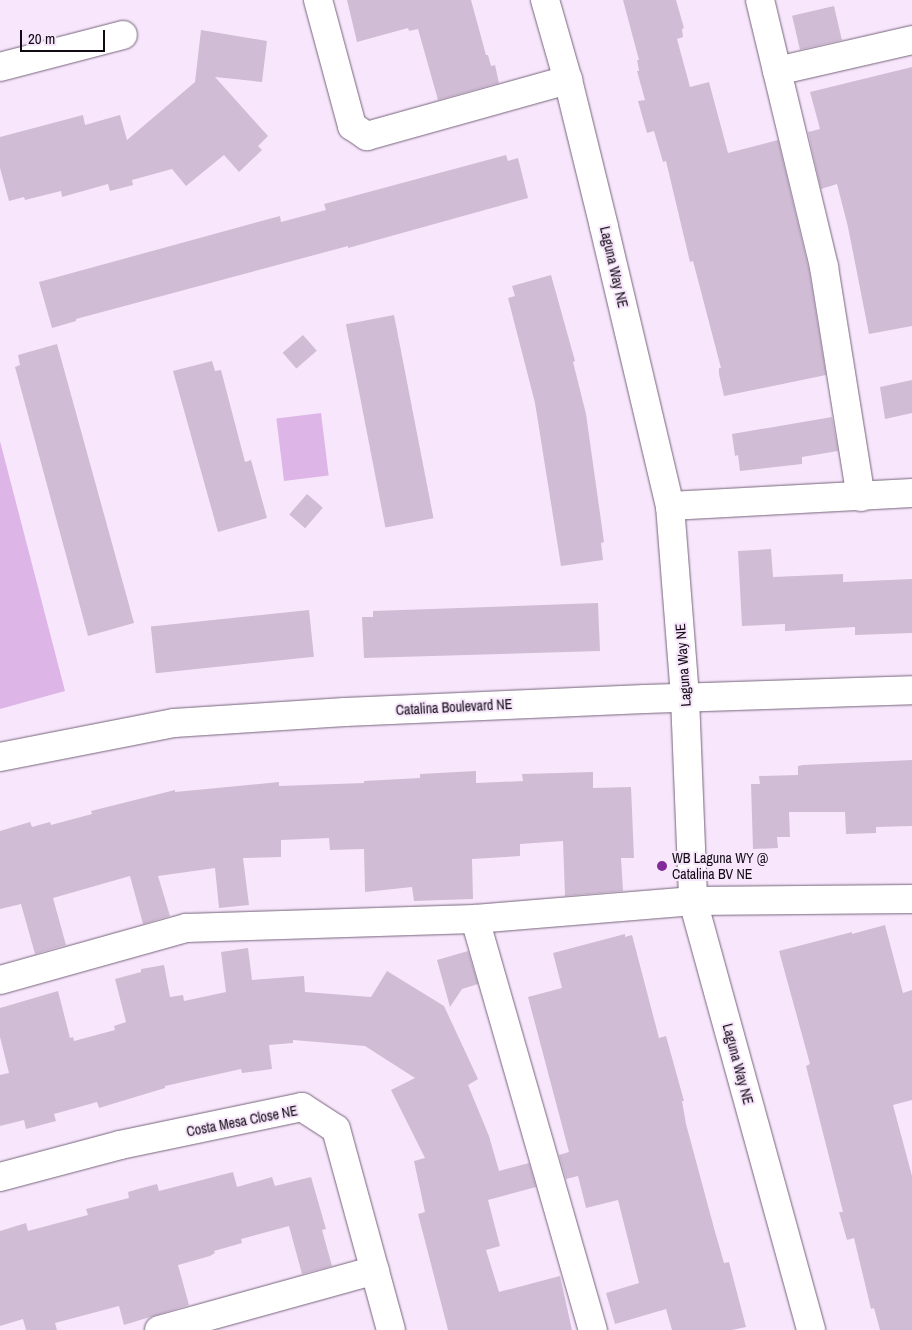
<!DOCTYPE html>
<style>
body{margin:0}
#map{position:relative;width:912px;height:1330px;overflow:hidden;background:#f8e7fc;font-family:"Archivo Narrow",sans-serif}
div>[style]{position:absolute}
.green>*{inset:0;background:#ddb6e7;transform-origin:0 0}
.building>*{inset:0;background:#d0bcd5;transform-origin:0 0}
.roads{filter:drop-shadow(0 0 1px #76647b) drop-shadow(0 0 1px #76647b)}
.minor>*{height:28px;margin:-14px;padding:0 14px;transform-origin:14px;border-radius:14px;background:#fff}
.dots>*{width:14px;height:14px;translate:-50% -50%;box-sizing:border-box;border:2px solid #f8e7fc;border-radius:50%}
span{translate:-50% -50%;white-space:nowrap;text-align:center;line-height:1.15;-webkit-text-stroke:4px #f8e7fc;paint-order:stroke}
.street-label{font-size:14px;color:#110a13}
.poi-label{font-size:14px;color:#110a13}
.left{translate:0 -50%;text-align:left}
.scale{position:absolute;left:20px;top:30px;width:85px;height:22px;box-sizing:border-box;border:2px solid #110a13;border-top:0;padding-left:6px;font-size:15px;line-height:18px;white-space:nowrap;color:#110a13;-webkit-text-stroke:4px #f8e7fc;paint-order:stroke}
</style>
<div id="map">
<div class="green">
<div style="left:321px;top:413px;width:63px;height:45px;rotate:83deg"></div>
<div style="clip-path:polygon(0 441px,65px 691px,0 709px)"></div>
</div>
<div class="building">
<div style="clip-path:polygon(347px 0,471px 0,486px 55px,488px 55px,491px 66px,495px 65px,499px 83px,438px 100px,418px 29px,409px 31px,408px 28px,357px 42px)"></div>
<div style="clip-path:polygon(623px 0,676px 0,684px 28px,682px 29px,683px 37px,677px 39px,690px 87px,709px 82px,728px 153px,778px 140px,809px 270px,826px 375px,724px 396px,719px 374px,719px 368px,721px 368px,693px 261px,690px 262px,666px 161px,663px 162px,654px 131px,647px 133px,638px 101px,645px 100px,637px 71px,639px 71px,637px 60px,639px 60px)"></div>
<div style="left:834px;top:6px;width:35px;height:43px;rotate:77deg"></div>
<div style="clip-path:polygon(201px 30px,267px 41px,262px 82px,215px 77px,268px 136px,258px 146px,262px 150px,239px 172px,224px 155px,186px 186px,172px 169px,132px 180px,133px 185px,110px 191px,108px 184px,62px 197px,61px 191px,25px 200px,24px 197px,9px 201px,0 168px,0 137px,83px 115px,85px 125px,120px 115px,127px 140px,195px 82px)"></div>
<div style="clip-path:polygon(912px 67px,912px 326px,869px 334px,848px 227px,837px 184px,821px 189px,808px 132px,820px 129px,810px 92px)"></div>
<div style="clip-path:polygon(506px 155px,508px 161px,518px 158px,528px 198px,348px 248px,348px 246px,76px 319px,76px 321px,52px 328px,39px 282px,280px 216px,281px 222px,326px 210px,324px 204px)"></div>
<div style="clip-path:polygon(551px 275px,575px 361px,573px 362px,586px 414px,604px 542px,601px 543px,603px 560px,561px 566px,535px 403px,508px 298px,515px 296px,512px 286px)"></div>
<div style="left:394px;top:315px;width:207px;height:49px;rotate:79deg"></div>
<div style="left:303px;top:335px;width:21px;height:27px;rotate:49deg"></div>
<div style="clip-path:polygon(57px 344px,134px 623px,88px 636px,15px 367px,20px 365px,18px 355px)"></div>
<div style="clip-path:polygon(212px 361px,215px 371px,221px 370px,245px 462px,251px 460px,267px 518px,218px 532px,173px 371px)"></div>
<div style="clip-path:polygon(912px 380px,912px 413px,885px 419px,880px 387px)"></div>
<div style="clip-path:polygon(832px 417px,838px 451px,802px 457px,802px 464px,740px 471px,738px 455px,735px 456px,732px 434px)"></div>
<div style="left:307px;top:494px;width:21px;height:27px;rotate:41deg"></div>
<div style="clip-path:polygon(771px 549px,773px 577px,843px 574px,843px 582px,912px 579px,912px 633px,855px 635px,855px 627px,785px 631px,785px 624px,742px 626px,738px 551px)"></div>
<div style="clip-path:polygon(598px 603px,600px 651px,364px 658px,362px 617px,373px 617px,373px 611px)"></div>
<div style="left:309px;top:610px;width:47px;height:159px;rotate:84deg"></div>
<div style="clip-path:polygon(912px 760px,912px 826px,876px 827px,876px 833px,846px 834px,845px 812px,789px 812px,790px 837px,777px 837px,778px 848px,753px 849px,751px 784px,760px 784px,759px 776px,798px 775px,798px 766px,803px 765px)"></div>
<div style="clip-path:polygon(476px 771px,476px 783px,523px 781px,522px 774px,593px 772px,593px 788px,631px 787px,634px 858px,621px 858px,623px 891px,565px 896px,563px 841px,520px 844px,520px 856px,472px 859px,473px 899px,414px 901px,412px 887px,365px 892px,364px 849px,330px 850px,329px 838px,281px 840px,281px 857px,243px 858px,249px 905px,219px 908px,215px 868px,158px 876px,170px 916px,143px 924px,130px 876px,53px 898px,66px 945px,35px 954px,21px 904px,0 909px,0 831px,30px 822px,32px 827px,50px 822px,51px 825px,92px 814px,91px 811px,175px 790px,175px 792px,279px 782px,279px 786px,364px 783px,364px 781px,420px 778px,420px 774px)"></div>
<div style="clip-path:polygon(885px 925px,903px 993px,912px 990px,912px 1100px,893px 1105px,912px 1176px,912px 1330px,880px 1330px,874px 1308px,871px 1309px,854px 1238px,847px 1240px,839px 1212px,843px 1212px,806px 1066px,810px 1064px,779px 951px,852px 932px,852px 934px)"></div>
<div style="clip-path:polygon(625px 934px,625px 937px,632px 935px,659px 1038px,666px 1036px,684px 1101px,682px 1101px,686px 1124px,714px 1228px,724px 1263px,729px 1262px,746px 1327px,732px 1330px,672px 1330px,666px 1309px,615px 1324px,606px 1293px,639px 1283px,618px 1200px,586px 1208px,578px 1176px,566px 1179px,559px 1155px,569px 1152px,528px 997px,562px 988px,553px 953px)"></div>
<div style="clip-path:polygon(248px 948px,252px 980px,304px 976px,305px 992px,371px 997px,387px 971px,444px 1006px,478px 1079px,468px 1085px,489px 1136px,499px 1171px,529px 1163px,536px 1187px,488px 1200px,500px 1246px,486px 1250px,499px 1292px,560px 1276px,572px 1330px,448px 1330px,418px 1214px,425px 1212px,414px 1161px,425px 1158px,391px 1090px,415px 1078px,365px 1046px,293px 1040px,293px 1043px,269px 1045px,272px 1069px,242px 1073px,241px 1069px,165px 1086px,165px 1088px,99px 1108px,97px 1102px,54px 1114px,56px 1121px,26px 1129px,24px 1120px,0 1126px,0 1075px,9px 1073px,0 1037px,0 1008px,58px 991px,70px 1038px,73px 1037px,74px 1041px,115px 1030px,114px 1026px,126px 1022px,115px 979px,141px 972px,141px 969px,164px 965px,170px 997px,183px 995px,184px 1001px,226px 992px,221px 952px)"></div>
<div style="clip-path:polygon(468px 951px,478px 984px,462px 989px,450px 1007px,437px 960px)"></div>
<div style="clip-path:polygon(233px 1172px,237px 1187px,272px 1177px,275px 1186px,311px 1177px,326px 1229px,322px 1230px,332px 1266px,302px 1274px,289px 1226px,241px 1239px,242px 1243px,214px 1251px,215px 1253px,210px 1256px,178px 1265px,189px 1305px,124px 1325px,119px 1306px,55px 1323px,57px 1330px,26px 1330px,23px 1319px,0 1326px,0 1231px,26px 1223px,28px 1231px,88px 1215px,86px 1209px,129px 1198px,128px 1192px,138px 1189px,157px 1184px,159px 1191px)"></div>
</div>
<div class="roads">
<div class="minor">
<div style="left:318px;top:0;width:131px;rotate:74.9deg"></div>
<div style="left:352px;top:126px;width:18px;rotate:34deg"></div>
<div style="left:367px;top:136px;width:209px;rotate:-15.6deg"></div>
<div style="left:545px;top:0;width:83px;rotate:74deg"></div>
<div style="left:568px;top:80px;width:151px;rotate:76.2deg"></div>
<div style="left:604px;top:227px;width:287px;rotate:76.7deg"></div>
<div style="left:670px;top:506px;width:193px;rotate:85.5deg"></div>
<div style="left:685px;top:698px;width:203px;rotate:87.7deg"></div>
<div style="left:693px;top:901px;width:445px;rotate:74.6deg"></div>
<div style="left:760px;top:0;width:275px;rotate:76.5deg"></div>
<div style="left:824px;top:267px;width:233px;rotate:80.9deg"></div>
<div style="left:0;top:67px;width:127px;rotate:-14.6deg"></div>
<div style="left:777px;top:71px;width:139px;rotate:-12.9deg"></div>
<div style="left:670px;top:506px;width:242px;rotate:-3.1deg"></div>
<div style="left:0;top:757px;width:177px;rotate:-11.1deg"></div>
<div style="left:174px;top:723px;width:171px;rotate:-3.7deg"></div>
<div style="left:345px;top:712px;width:300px;rotate:-2.5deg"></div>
<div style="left:645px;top:699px;width:267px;rotate:-1.9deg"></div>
<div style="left:475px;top:919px;width:428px;rotate:74deg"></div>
<div style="left:0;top:980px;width:193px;rotate:-15.6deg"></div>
<div style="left:186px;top:928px;width:289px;rotate:-1.8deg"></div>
<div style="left:475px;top:919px;width:219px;rotate:-4.7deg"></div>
<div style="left:693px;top:901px;width:219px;rotate:-0.5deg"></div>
<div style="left:0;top:1177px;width:124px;rotate:-14.9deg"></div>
<div style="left:120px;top:1145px;width:186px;rotate:-11.8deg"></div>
<div style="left:302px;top:1107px;width:40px;rotate:32.9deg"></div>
<div style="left:336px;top:1129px;width:208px;rotate:74.7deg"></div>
<div style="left:159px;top:1330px;width:224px;rotate:-15.5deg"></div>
</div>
</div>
<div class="dots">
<div style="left:662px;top:866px;background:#822a97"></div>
</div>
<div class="street-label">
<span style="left:614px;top:267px;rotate:77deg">Laguna Way NE</span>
<span style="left:683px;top:665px;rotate:-94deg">Laguna Way NE</span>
<span style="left:454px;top:707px;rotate:-3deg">Catalina Boulevard NE</span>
<span style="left:738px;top:1064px;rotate:75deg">Laguna Way NE</span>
<span style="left:242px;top:1121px;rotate:-11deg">Costa Mesa Close NE</span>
</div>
<div class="poi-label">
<span class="left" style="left:672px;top:866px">WB Laguna WY @<br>Catalina BV NE</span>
</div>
<div class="scale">20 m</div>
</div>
